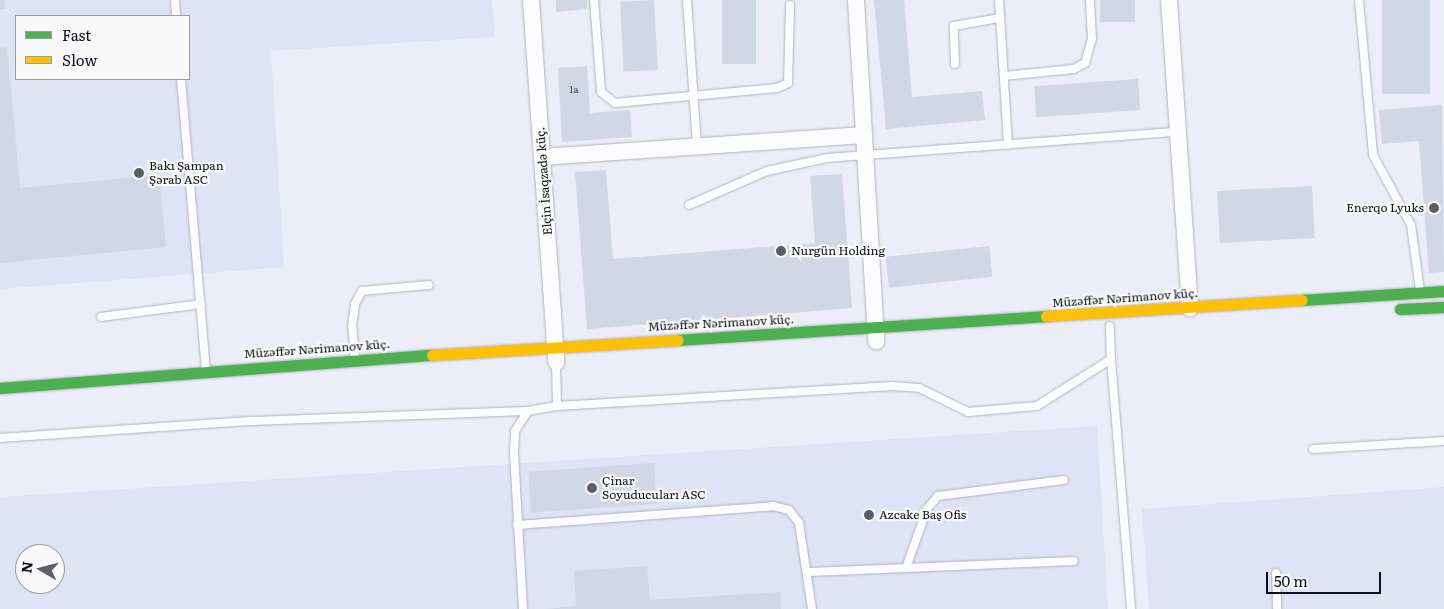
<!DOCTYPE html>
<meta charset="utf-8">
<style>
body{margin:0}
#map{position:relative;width:1444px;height:609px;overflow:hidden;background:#ebeef8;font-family:Literata,serif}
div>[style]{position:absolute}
.built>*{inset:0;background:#dee3f5}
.building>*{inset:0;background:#cfd8e4;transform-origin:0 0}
.roads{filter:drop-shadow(0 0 1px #b0b3bd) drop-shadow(0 0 1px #b0b3bd)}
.lane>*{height:8px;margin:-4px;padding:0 4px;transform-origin:4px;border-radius:4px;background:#fcfcfe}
.street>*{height:16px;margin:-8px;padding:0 8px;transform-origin:8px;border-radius:8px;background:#fcfcfe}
.fast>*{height:11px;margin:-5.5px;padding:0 5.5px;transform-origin:5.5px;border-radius:5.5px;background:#4caf50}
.slow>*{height:11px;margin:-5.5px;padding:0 5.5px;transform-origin:5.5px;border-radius:5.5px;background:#ffc107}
.dots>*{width:14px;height:14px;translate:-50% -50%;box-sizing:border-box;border:2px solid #f9f9f9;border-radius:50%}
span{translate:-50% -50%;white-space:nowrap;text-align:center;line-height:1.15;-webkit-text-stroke:4.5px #f9f9f9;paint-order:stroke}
.number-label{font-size:10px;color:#3f444f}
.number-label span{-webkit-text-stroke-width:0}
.poi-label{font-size:12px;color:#0e111c}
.left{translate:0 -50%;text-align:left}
.right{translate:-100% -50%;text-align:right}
.street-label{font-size:12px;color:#0e111c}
.legend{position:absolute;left:15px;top:15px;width:175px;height:65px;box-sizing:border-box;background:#f9f9f9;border:1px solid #9b9ca1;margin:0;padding:6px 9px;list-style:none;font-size:15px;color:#0e111c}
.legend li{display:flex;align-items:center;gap:10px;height:25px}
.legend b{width:25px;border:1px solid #9b9ca1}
.north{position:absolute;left:15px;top:544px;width:50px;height:50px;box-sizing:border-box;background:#f9f9f9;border:1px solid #9b9ca1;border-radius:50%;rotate:278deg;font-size:14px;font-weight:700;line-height:20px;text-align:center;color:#0e111c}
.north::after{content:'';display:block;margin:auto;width:18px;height:22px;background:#5b5e69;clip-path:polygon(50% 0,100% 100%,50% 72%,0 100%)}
.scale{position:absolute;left:1266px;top:572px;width:115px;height:22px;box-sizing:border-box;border:2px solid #0e111c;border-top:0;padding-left:6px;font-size:15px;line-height:18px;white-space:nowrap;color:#0e111c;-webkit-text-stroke:4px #f9f9f9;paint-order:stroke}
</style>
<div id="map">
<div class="built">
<div style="clip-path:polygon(evenodd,0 0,492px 0,495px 37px,271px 51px,284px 267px,0 289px,0 0,16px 16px,189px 16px,189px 79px,16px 79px,16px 16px)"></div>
<div style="clip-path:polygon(evenodd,1097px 426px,1108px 609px,0 609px,0 497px,1097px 426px,25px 554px,55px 554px,55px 584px,25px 584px,25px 554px)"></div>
<div style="clip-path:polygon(1444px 487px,1444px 609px,1149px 609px,1142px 509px)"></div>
</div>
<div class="building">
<div style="clip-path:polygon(0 0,4px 0,5px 9px,0 9px)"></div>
<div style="clip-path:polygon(556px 0,587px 0,587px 9px,556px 12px)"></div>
<div style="left:654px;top:0;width:70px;height:34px;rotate:87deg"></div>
<div style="left:722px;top:0;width:34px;height:64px"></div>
<div style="clip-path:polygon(874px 0,904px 0,912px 97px,982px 91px,985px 120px,886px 129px)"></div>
<div style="left:1100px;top:0;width:35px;height:22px"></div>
<div style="left:1382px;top:0;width:48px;height:94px"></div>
<div style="clip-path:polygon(7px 47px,20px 188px,159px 175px,166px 247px,0 263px,0 48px)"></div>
<div style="clip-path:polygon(587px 66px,590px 113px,630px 110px,632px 137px,562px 142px,558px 68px)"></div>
<div style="left:1138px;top:79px;width:31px;height:104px;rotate:86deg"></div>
<div style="clip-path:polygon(1442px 105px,1444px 272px,1429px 273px,1419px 141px,1382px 144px,1379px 110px)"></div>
<div style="clip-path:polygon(606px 170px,613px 259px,815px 243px,810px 176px,842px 174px,852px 308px,587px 329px,575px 172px)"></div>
<div style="left:1312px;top:186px;width:52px;height:95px;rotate:87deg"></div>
<div style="left:989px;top:246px;width:31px;height:104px;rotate:84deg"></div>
<div style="left:654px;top:463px;width:41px;height:126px;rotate:86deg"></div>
<div style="clip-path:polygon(647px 566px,650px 600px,780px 592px,781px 609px,546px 609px,576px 606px,574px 571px)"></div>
</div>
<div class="roads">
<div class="lane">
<div style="left:175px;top:0;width:16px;rotate:86deg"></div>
<div style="left:594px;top:0;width:92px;rotate:85.6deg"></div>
<div style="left:601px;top:92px;width:18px;rotate:38deg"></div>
<div style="left:615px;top:103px;width:163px;rotate:-5.3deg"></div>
<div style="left:777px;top:88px;width:12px;rotate:-24deg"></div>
<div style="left:788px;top:83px;width:78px;rotate:-88.5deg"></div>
<div style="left:687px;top:0;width:146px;rotate:86.1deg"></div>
<div style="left:999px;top:0;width:145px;rotate:86.4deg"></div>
<div style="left:1359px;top:0;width:156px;rotate:84.8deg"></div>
<div style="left:1373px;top:155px;width:80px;rotate:61.5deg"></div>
<div style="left:1411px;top:225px;width:67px;rotate:82.2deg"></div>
<div style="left:955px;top:64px;width:38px;rotate:-92deg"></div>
<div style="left:954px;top:26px;width:47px;rotate:-9.9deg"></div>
<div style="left:1004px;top:76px;width:70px;rotate:-5.7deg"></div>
<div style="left:1074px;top:69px;width:13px;rotate:-29deg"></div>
<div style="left:1085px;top:63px;width:25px;rotate:-74deg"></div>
<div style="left:1092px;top:39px;width:39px;rotate:-93deg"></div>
<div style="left:181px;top:79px;width:291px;rotate:85.1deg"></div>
<div style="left:689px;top:205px;width:85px;rotate:-23.6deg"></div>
<div style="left:767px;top:171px;width:61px;rotate:-12.2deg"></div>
<div style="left:827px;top:158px;width:350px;rotate:-4.3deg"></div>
<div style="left:101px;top:317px;width:101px;rotate:-7.4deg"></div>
<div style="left:355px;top:358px;width:32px;rotate:-95deg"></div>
<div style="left:352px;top:326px;width:22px;rotate:-82deg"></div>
<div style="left:355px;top:304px;width:15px;rotate:-62deg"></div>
<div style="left:362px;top:291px;width:67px;rotate:-5.1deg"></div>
<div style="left:1111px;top:359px;width:251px;rotate:85.4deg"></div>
<div style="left:557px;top:406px;width:336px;rotate:-3.4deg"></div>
<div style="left:892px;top:386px;width:27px;rotate:4deg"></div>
<div style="left:919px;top:388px;width:55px;rotate:26.1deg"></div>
<div style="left:968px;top:412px;width:69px;rotate:-5deg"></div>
<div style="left:1037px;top:406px;width:88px;rotate:-32.4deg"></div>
<div style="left:1111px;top:359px;width:33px;rotate:-92deg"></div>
<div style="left:0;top:438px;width:253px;rotate:-3.9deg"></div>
<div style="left:252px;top:421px;width:276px;rotate:-2.1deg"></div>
<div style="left:528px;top:411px;width:29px;rotate:-10deg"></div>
<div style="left:557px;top:406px;width:44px;rotate:-91.3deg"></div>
<div style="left:1313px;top:449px;width:131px;rotate:-3.5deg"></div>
<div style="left:517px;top:525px;width:257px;rotate:-4.2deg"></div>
<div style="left:773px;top:506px;width:16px;rotate:14deg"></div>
<div style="left:789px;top:510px;width:16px;rotate:52deg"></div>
<div style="left:799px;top:523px;width:87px;rotate:81.4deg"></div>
<div style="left:906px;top:568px;width:63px;rotate:-70.4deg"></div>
<div style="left:927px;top:509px;width:17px;rotate:-50deg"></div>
<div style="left:938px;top:496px;width:127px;rotate:-7.2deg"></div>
<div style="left:810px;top:572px;width:264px;rotate:-2.4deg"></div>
<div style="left:1276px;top:573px;width:36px;rotate:88deg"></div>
<div style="left:523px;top:609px;width:157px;rotate:-93.3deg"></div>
<div style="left:514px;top:452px;width:21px;rotate:-87deg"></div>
<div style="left:515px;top:431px;width:24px;rotate:-57deg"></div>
</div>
<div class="street">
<div style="left:531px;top:0;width:363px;rotate:86deg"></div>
<div style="left:856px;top:0;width:342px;rotate:86.6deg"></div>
<div style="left:1169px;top:0;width:309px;rotate:86.1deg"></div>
<div style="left:542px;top:157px;width:323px;rotate:-3.9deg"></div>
</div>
<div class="fast">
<div style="left:1301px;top:300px;width:143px;rotate:-3.6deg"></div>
<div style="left:1400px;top:309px;width:44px;rotate:-2.6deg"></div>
<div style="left:678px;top:340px;width:369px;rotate:-3.7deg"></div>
<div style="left:0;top:388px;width:433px;rotate:-4.4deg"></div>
</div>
<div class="slow">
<div style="left:1046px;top:316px;width:256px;rotate:-3.6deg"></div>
<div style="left:432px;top:355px;width:246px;rotate:-3.5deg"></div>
</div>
</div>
<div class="dots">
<div style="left:139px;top:173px;background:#5b5e69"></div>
<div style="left:1434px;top:208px;background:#5b5e69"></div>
<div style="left:781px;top:251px;background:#5b5e69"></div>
<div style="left:592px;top:488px;background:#5b5e69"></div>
<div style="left:869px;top:515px;background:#5b5e69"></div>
</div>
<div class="number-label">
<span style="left:574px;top:89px">1a</span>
</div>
<div class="poi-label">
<span class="left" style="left:149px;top:173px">Bakı Şampan<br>Şərab ASC</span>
<span class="right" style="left:1424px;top:208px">Enerqo Lyuks</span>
<span class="left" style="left:791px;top:251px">Nurgün Holding</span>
<span class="left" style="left:602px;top:488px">Çinar<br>Soyuducuları ASC</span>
<span class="left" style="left:879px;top:515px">Azcake Baş Ofis</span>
</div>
<div class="street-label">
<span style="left:544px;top:181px;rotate:-94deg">Elçin İsaqzadə küç.</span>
<span style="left:1125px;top:298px;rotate:-4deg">Müzəffər Nərimanov küç.</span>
<span style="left:721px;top:323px;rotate:-3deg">Müzəffər Nərimanov küç.</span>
<span style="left:317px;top:349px;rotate:-4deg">Müzəffər Nərimanov küç.</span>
</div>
<ul class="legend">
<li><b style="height:6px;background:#4caf50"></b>Fast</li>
<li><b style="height:6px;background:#ffc107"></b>Slow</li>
</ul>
<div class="north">N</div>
<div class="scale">50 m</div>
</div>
